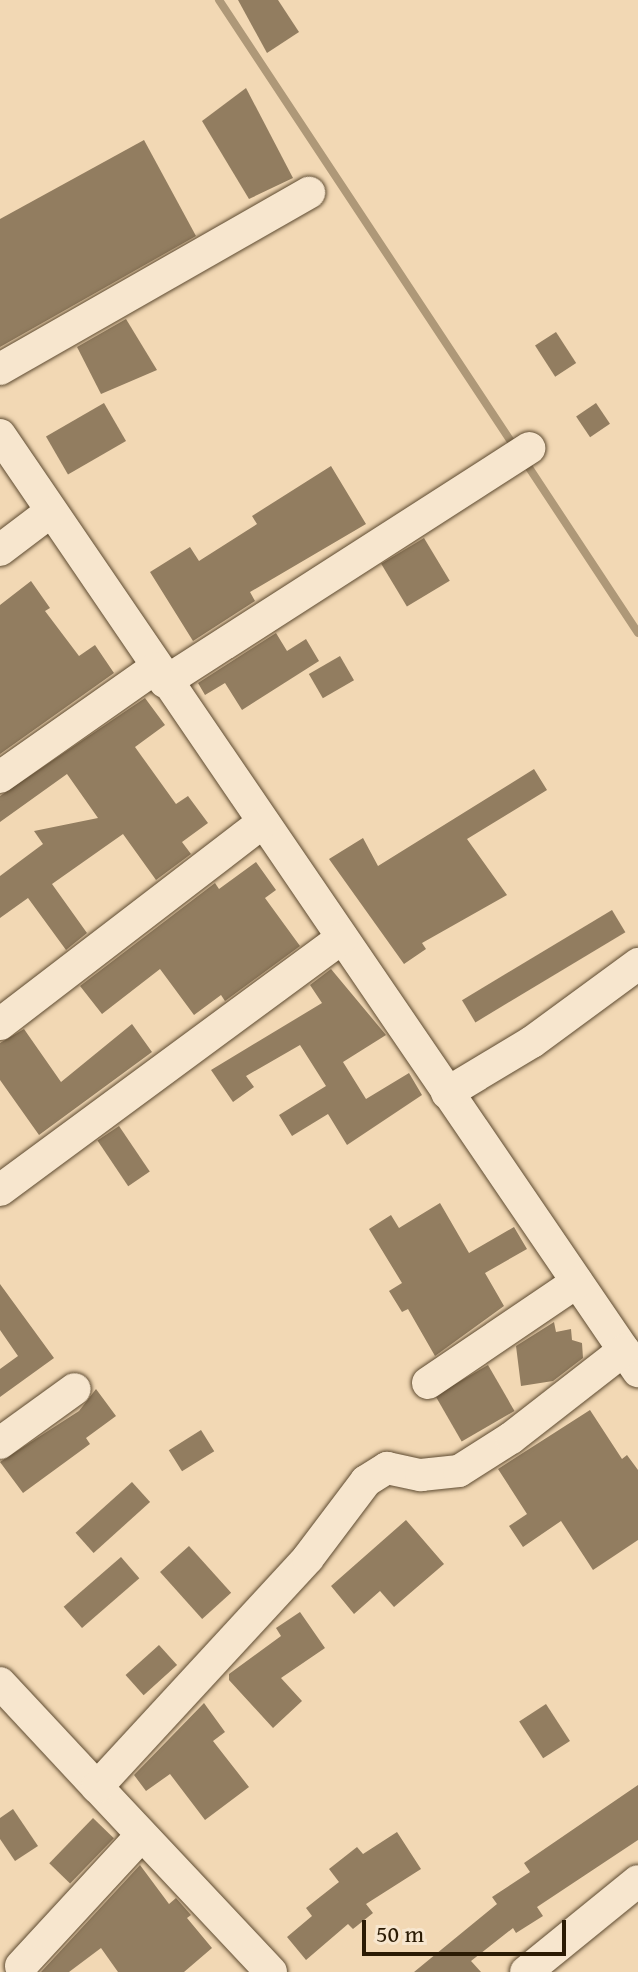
<!DOCTYPE html>
<style>
body{margin:0}
#map{position:relative;width:638px;height:1972px;overflow:hidden;background:#f2d8b4;font-family:"Gentium Book Plus",serif}
div>[style]{position:absolute}
.stream>*{height:8px;margin:-4px;padding:0 4px;transform-origin:4px;border-radius:4px;background:#ae9878}
.building>*{inset:0;background:#927d60;transform-origin:0 0}
.roads{filter:drop-shadow(0 0 2px #5d4a30) drop-shadow(0 0 2px #5d4a30)}
.minor>*{height:32px;margin:-16px;padding:0 16px;transform-origin:16px;border-radius:16px;background:#f7e6ce}
span{translate:-50% -50%;white-space:nowrap;text-align:center;line-height:1.15;-webkit-text-stroke:6px #f7e6ce;paint-order:stroke}
.scale{position:absolute;left:362px;top:1920px;width:204px;height:36px;box-sizing:border-box;border:4px solid #2b1b04;border-top:0;padding-left:10px;font-size:24px;line-height:28px;white-space:nowrap;color:#2b1b04;-webkit-text-stroke:6px #f7e6ce;paint-order:stroke}
</style>
<div id="map">
<div class="stream">
<div style="left:219px;top:0;width:538px;rotate:56.52deg"></div>
<div style="left:524px;top:460px;width:207px;rotate:56.6deg"></div>
</div>
<div class="building">
<div style="clip-path:polygon(238px 0,278px 0,299px 32px,267px 53px)"></div>
<div style="clip-path:polygon(246px 88px,293px 178px,249px 199px,202px 121px)"></div>
<div style="clip-path:polygon(144px 140px,196px 236px,0 347px,0 219px)"></div>
<div style="clip-path:polygon(126px 319px,157px 370px,101px 394px,77px 347px)"></div>
<div style="left:556px;top:332px;width:37px;height:25px;rotate:57deg"></div>
<div style="left:104px;top:403px;width:44px;height:67px;rotate:60deg"></div>
<div style="left:596px;top:403px;width:25px;height:24px;rotate:56deg"></div>
<div style="clip-path:polygon(331px 466px,366px 524px,250px 592px,255px 601px,193px 641px,150px 572px,190px 547px,199px 561px,257px 524px,252px 516px)"></div>
<div style="left:424px;top:538px;width:50px;height:50px;rotate:59deg"></div>
<div style="clip-path:polygon(31px 581px,50px 608px,45px 611px,79px 656px,95px 645px,114px 673px,0 754px,0 605px)"></div>
<div style="clip-path:polygon(276px 633px,287px 651px,306px 639px,319px 661px,242px 710px,225px 683px,205px 695px,198px 683px)"></div>
<div style="left:340px;top:656px;width:28px;height:36px;rotate:60deg"></div>
<div style="clip-path:polygon(145px 698px,165px 725px,135px 747px,176px 804px,188px 796px,208px 823px,182px 842px,191px 854px,156px 880px,123px 834px,52px 884px,87px 933px,66px 950px,28px 898px,0 918px,0 876px,43px 844px,34px 831px,98px 818px,67px 774px,0 822px,0 796px)"></div>
<div style="clip-path:polygon(534px 769px,547px 790px,467px 839px,507px 895px,422px 943px,426px 949px,404px 964px,329px 859px,363px 838px,378px 866px)"></div>
<div style="clip-path:polygon(256px 862px,276px 890px,265px 898px,300px 946px,225px 1001px,221px 995px,194px 1015px,160px 969px,102px 1014px,80px 986px,215px 883px,219px 889px)"></div>
<div style="left:612px;top:910px;width:26px;height:175px;rotate:59deg"></div>
<div style="clip-path:polygon(331px 969px,386px 1035px,343px 1062px,366px 1099px,409px 1073px,422px 1095px,347px 1145px,328px 1114px,292px 1136px,279px 1115px,326px 1086px,300px 1045px,246px 1076px,254px 1087px,233px 1102px,211px 1070px,322px 1003px,310px 985px)"></div>
<div style="clip-path:polygon(132px 1024px,152px 1052px,39px 1135px,0 1080px,0 1043px,24px 1029px,61px 1082px)"></div>
<div style="left:119px;top:1126px;width:55px;height:26px;rotate:56deg"></div>
<div style="clip-path:polygon(440px 1203px,469px 1253px,514px 1227px,527px 1249px,485px 1273px,504px 1306px,435px 1356px,408px 1309px,402px 1312px,389px 1291px,402px 1283px,369px 1229px,391px 1215px,399px 1228px)"></div>
<div style="clip-path:polygon(0 1284px,54px 1358px,0 1397px,0 1369px,18px 1356px,0 1330px)"></div>
<div style="clip-path:polygon(554px 1322px,556px 1332px,571px 1329px,572px 1340px,582px 1343px,583px 1358px,553px 1381px,521px 1386px,516px 1346px)"></div>
<div style="left:488px;top:1365px;width:53px;height:61px;rotate:60deg"></div>
<div style="clip-path:polygon(96px 1389px,116px 1416px,86px 1438px,90px 1444px,23px 1493px,0 1462px,79px 1411px)"></div>
<div style="clip-path:polygon(590px 1410px,622px 1459px,627px 1455px,638px 1470px,638px 1540px,593px 1570px,561px 1521px,523px 1547px,509px 1526px,527px 1514px,498px 1469px)"></div>
<div style="left:201px;top:1430px;width:25px;height:38px;rotate:58deg"></div>
<div style="left:132px;top:1482px;width:27px;height:76px;rotate:48deg"></div>
<div style="clip-path:polygon(406px 1520px,444px 1564px,394px 1607px,380px 1591px,354px 1614px,331px 1586px)"></div>
<div style="left:189px;top:1546px;width:63px;height:39px;rotate:48deg"></div>
<div style="left:121px;top:1557px;width:28px;height:76px;rotate:49deg"></div>
<div style="clip-path:polygon(300px 1612px,325px 1648px,281px 1678px,302px 1701px,273px 1728px,229px 1680px,229px 1674px,281px 1636px,276px 1628px)"></div>
<div style="left:159px;top:1645px;width:27px;height:45px;rotate:48deg"></div>
<div style="clip-path:polygon(204px 1703px,225px 1732px,213px 1741px,249px 1787px,205px 1820px,170px 1774px,146px 1791px,134px 1775px)"></div>
<div style="left:546px;top:1704px;width:44px;height:32px;rotate:57deg"></div>
<div style="clip-path:polygon(638px 1785px,638px 1840px,537px 1907px,543px 1916px,516px 1933px,513px 1928px,471px 1961px,481px 1972px,414px 1972px,497px 1904px,492px 1897px,530px 1872px,524px 1863px)"></div>
<div style="clip-path:polygon(13px 1809px,38px 1846px,15px 1861px,0 1839px,0 1818px)"></div>
<div style="left:93px;top:1818px;width:29px;height:63px;rotate:44deg"></div>
<div style="clip-path:polygon(397px 1832px,421px 1869px,366px 1904px,373px 1913px,353px 1929px,348px 1924px,306px 1960px,287px 1937px,312px 1916px,306px 1908px,339px 1882px,329px 1869px,357px 1847px,363px 1854px)"></div>
<div style="clip-path:polygon(140px 1865px,169px 1904px,176px 1898px,191px 1915px,187px 1918px,212px 1948px,184px 1972px,118px 1972px,101px 1948px,69px 1972px,41px 1972px)"></div>
</div>
<div class="roads">
<div class="minor">
<div style="left:0;top:369px;width:356px;rotate:-29.7deg"></div>
<div style="left:0;top:435px;width:1133px;rotate:55.72deg"></div>
<div style="left:0;top:550px;width:63px;rotate:-37.2deg"></div>
<div style="left:165px;top:682px;width:433px;rotate:-32.7deg"></div>
<div style="left:0;top:777px;width:189px;rotate:-35.1deg"></div>
<div style="left:0;top:1024px;width:330px;rotate:-37.5deg"></div>
<div style="left:447px;top:1093px;width:99px;rotate:-31deg"></div>
<div style="left:532px;top:1042px;width:132px;rotate:-36.3deg"></div>
<div style="left:0;top:1190px;width:425px;rotate:-36.4deg"></div>
<div style="left:428px;top:1383px;width:180px;rotate:-34.1deg"></div>
<div style="left:0;top:1443px;width:92px;rotate:-35.8deg"></div>
<div style="left:0;top:1683px;width:142px;rotate:47deg"></div>
<div style="left:21px;top:1966px;width:177px;rotate:-47.3deg"></div>
<div style="left:271px;top:1972px;width:254px;rotate:-133.2deg"></div>
<div style="left:97px;top:1787px;width:311px;rotate:-47.3deg"></div>
<div style="left:308px;top:1558px;width:96px;rotate:-53deg"></div>
<div style="left:366px;top:1481px;width:25px;rotate:-32deg"></div>
<div style="left:387px;top:1468px;width:35px;rotate:12deg"></div>
<div style="left:421px;top:1475px;width:38px;rotate:-6deg"></div>
<div style="left:459px;top:1471px;width:62px;rotate:-32.4deg"></div>
<div style="left:511px;top:1438px;width:143px;rotate:-37.9deg"></div>
<div style="left:526px;top:1972px;width:144px;rotate:-39.1deg"></div>
</div>
</div>
<div class="scale">50 m</div>
</div>
